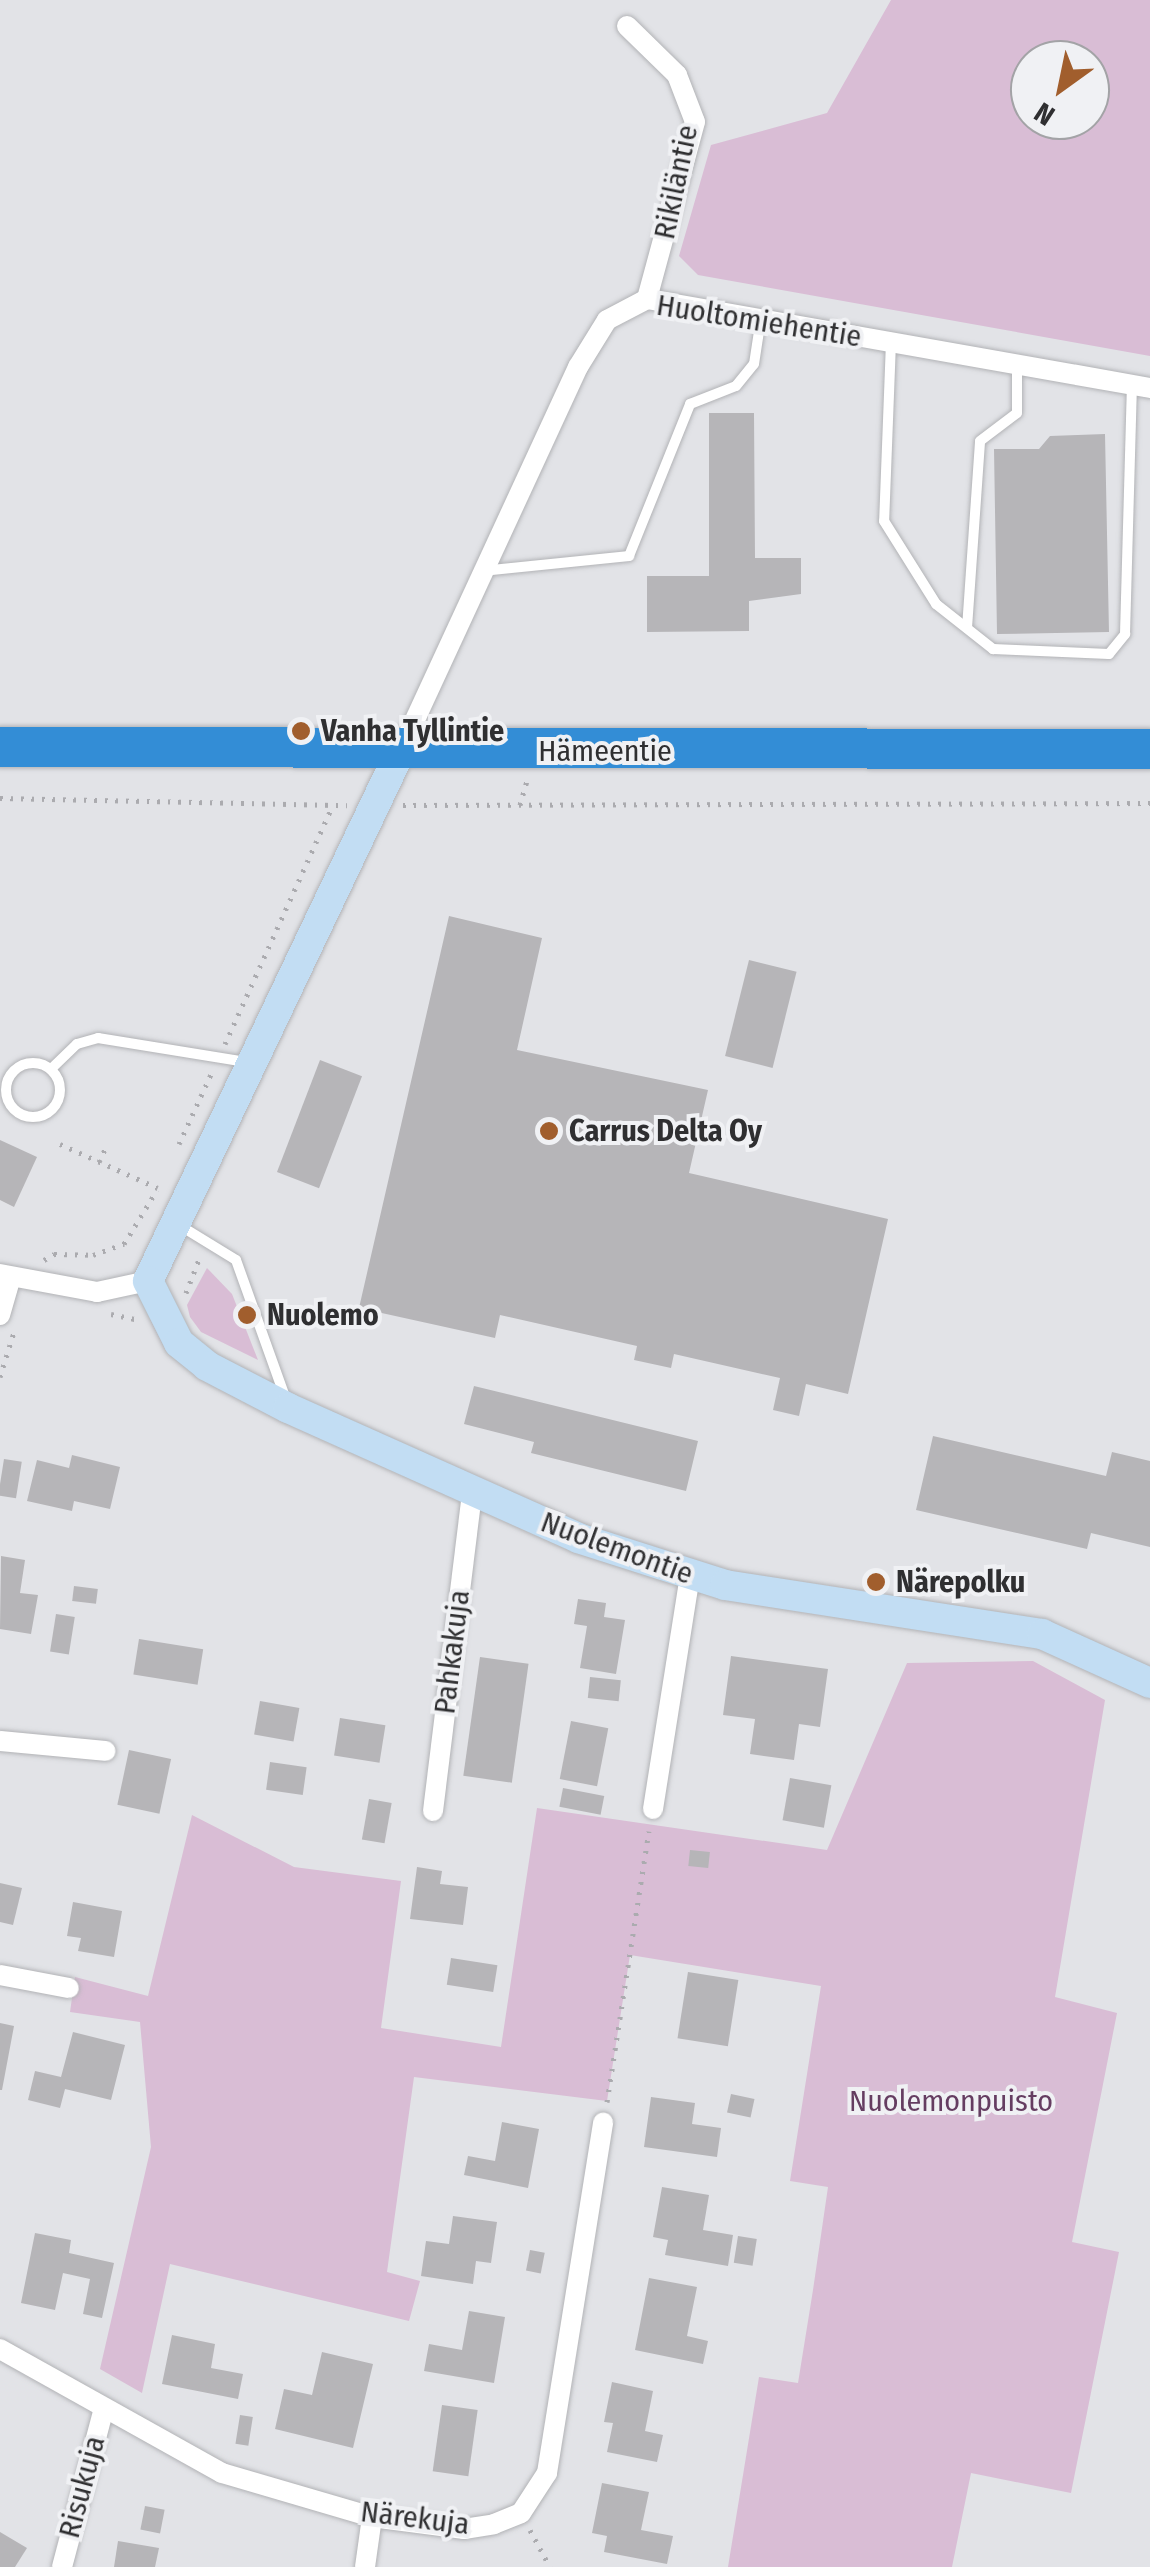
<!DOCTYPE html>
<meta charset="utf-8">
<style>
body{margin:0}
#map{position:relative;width:1150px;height:2567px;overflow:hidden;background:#e2e3e7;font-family:"Fira Sans Condensed",sans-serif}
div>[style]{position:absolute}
.green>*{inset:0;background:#d9bdd5}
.building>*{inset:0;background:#b6b5b8;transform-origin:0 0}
.path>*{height:5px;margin-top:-2.5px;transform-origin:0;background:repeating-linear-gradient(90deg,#ababaf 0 2.5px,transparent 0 10.5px)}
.roads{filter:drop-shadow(0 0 2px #b2b3b6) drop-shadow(0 0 2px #b2b3b6)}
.lane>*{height:10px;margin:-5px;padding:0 5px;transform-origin:5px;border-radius:5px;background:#fff}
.lane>.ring{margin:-5px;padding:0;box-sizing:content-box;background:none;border:10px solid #fff;border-radius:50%}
.street>*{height:20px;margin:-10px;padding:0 10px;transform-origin:10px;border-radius:10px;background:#fff}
.secondary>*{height:30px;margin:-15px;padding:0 15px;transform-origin:15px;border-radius:15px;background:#c2ddf3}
.highway>*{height:40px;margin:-20px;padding:0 20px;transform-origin:20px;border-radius:20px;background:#338dd6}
.dots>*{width:28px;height:28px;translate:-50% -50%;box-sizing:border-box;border:5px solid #f0f1f4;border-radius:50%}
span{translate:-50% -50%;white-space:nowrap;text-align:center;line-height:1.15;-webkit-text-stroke:8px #f0f1f4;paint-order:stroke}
.street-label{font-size:30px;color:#2f2f31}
.poi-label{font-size:30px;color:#2f2f31;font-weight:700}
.left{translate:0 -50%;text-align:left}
.park-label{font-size:30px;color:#653d61}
.north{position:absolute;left:1010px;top:40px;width:100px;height:100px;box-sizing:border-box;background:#f0f1f4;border:2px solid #a3a3a6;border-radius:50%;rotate:213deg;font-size:28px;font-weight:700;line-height:40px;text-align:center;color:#2f2f31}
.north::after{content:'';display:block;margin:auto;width:35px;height:45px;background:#a15e2d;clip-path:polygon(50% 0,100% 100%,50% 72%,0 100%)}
</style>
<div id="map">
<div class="green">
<div style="clip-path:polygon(evenodd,891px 0,1150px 0,1150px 356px,698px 275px,679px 256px,711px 145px,827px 113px,891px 0,1030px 60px,1090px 60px,1090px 120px,1030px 120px,1030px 60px)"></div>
<div style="clip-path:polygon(207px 1268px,232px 1294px,258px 1360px,201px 1332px,190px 1317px,187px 1305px)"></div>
<div style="clip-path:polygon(1033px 1661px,1105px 1700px,1055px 1997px,1117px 2013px,1072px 2242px,1119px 2252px,1071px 2493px,971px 2473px,952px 2567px,728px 2567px,759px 2377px,798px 2383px,813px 2290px,828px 2187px,790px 2181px,821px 1986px,630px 1955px,607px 2101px,414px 2077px,387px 2272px,420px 2281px,409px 2321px,170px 2264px,142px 2393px,100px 2369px,151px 2147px,140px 2022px,70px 2012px,75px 1977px,148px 1996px,192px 1815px,294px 1867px,401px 1881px,381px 2028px,501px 2047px,537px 1808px,827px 1850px,907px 1663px)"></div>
</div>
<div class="building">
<div style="clip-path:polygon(709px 413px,754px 413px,755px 558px,801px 558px,801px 594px,749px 601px,749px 631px,647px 632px,647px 576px,709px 576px)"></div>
<div style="clip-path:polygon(1105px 434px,1109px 632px,997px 634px,994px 449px,1039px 449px,1050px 436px)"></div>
<div style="clip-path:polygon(449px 916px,542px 938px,517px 1050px,708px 1090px,689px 1173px,888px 1219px,848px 1394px,806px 1384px,799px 1416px,773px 1410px,780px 1378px,674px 1354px,671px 1368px,634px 1360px,637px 1346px,500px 1315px,495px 1338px,359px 1308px)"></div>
<div style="left:749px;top:960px;width:49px;height:99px;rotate:14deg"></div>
<div style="left:320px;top:1060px;width:45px;height:120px;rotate:21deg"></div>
<div style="clip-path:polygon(0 1140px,37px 1157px,14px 1207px,0 1200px)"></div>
<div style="clip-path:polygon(474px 1386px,698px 1441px,686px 1491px,531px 1453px,534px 1442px,464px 1424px)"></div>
<div style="clip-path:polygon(933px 1436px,1106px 1476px,1112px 1452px,1150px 1461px,1150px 1547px,1091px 1533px,1087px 1549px,916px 1510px)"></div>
<div style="clip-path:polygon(72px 1455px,120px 1467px,110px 1509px,74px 1501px,72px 1511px,27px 1501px,37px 1460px,69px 1468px)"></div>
<div style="left:4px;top:1459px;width:18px;height:37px;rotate:9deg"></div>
<div style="clip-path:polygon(1px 1556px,25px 1560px,20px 1593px,38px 1595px,31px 1634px,0 1629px)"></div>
<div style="left:74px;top:1586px;width:24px;height:15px;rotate:7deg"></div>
<div style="clip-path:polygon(578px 1599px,606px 1603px,604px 1617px,625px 1620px,616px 1674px,580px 1668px,587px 1626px,574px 1624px)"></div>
<div style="left:56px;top:1614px;width:19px;height:38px;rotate:9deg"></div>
<div style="left:139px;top:1639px;width:65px;height:36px;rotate:9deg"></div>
<div style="clip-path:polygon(731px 1656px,828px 1669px,820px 1727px,799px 1724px,794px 1760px,750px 1754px,755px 1719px,723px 1715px)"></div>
<div style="left:480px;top:1657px;width:49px;height:120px;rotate:8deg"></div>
<div style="left:590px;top:1677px;width:31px;height:21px;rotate:6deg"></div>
<div style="left:260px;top:1701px;width:40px;height:34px;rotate:10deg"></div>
<div style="left:340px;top:1718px;width:46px;height:38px;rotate:9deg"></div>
<div style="left:571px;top:1721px;width:38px;height:59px;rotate:11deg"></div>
<div style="left:129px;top:1750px;width:43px;height:56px;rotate:12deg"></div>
<div style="left:270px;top:1762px;width:37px;height:28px;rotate:8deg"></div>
<div style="left:790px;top:1778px;width:42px;height:43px;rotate:10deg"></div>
<div style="left:563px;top:1788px;width:42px;height:19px;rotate:11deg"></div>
<div style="left:369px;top:1799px;width:23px;height:41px;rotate:10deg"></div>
<div style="left:690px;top:1850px;width:20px;height:16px;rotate:6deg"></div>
<div style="clip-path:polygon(417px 1867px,442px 1871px,440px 1884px,468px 1887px,463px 1925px,410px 1919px)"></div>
<div style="clip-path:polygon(0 1883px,22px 1888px,13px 1925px,0 1922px)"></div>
<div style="clip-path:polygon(73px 1902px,122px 1911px,114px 1957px,78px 1951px,81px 1938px,67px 1936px)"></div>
<div style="left:451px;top:1958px;width:47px;height:27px;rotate:9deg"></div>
<div style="left:688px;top:1972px;width:51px;height:67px;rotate:9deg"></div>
<div style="clip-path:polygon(0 2023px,14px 2026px,2px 2090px,0 2090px)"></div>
<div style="clip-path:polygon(73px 2032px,125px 2045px,111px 2100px,65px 2089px,60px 2108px,28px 2100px,35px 2071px,61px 2077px)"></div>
<div style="left:731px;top:2094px;width:24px;height:19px;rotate:12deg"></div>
<div style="clip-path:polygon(651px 2097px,695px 2103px,692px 2124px,721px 2128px,717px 2157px,644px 2147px)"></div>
<div style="clip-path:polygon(502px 2122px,539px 2129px,528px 2188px,464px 2175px,468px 2156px,495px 2161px)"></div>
<div style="clip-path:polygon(662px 2187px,709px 2195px,703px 2230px,733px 2235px,728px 2266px,665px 2255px,668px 2240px,653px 2237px)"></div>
<div style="clip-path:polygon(453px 2216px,497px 2222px,491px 2263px,476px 2261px,473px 2284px,421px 2276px,426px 2241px,449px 2244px)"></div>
<div style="clip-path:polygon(35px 2233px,71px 2240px,69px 2253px,114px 2263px,102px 2318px,83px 2314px,90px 2279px,63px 2273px,55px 2310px,21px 2303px)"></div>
<div style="left:738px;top:2236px;width:19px;height:27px;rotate:9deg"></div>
<div style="left:530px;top:2250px;width:15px;height:21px;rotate:11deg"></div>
<div style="clip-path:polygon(649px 2278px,697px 2287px,687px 2336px,708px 2341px,703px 2364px,635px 2350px)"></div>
<div style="clip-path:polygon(469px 2311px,505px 2317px,494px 2383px,424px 2371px,429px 2344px,462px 2350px)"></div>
<div style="clip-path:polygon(172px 2335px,215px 2344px,211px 2368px,243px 2374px,238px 2399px,162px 2384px)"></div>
<div style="clip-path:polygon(322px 2352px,373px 2364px,353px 2448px,275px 2429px,284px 2389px,312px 2395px)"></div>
<div style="clip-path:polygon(612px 2382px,653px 2391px,645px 2431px,663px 2435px,657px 2462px,607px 2452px,613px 2423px,604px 2422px)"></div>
<div style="left:442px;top:2405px;width:36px;height:67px;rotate:8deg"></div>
<div style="left:240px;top:2415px;width:13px;height:29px;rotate:9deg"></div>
<div style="clip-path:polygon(602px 2483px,649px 2492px,641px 2530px,673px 2536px,667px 2564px,604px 2552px,607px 2536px,592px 2533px)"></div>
<div style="left:145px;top:2506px;width:20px;height:24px;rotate:11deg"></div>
<div style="clip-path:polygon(0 2532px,27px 2548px,15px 2567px,0 2567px)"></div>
<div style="clip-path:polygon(118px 2541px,159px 2548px,155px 2567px,114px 2567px)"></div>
</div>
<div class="path">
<div style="left:0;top:798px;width:347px;rotate:1.2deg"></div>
<div style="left:403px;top:805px;width:747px;rotate:-0.15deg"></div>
<div style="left:520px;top:805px;width:26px;rotate:-74deg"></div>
<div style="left:225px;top:1044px;width:262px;rotate:-65.7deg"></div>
<div style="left:60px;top:1144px;width:107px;rotate:24.2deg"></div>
<div style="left:179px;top:1144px;width:79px;rotate:-65.4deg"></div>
<div style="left:99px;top:1162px;width:17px;rotate:-65deg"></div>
<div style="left:44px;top:1260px;width:12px;rotate:-31deg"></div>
<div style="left:54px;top:1254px;width:39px;rotate:1deg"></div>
<div style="left:93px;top:1255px;width:33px;rotate:-20deg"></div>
<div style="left:124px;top:1244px;width:63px;rotate:-58.6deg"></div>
<div style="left:186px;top:1293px;width:39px;rotate:-69deg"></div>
<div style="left:111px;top:1314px;width:29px;rotate:12deg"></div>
<div style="left:0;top:1377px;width:47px;rotate:-72.7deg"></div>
<div style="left:607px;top:2102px;width:274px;rotate:-81.2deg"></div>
<div style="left:530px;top:2530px;width:42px;rotate:61.6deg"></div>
</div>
<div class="roads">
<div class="lane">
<div style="left:891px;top:342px;width:179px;rotate:92.2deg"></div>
<div style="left:884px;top:521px;width:98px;rotate:57.9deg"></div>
<div style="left:936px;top:604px;width:73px;rotate:38.3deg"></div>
<div style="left:993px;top:649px;width:116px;rotate:2.5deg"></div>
<div style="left:1109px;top:654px;width:26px;rotate:-51deg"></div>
<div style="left:1125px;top:634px;width:248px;rotate:-88.4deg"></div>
<div style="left:482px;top:571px;width:148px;rotate:-5.8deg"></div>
<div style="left:629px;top:556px;width:164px;rotate:-68.1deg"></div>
<div style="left:690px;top:404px;width:49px;rotate:-21.4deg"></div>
<div style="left:736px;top:386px;width:28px;rotate:-51deg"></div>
<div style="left:754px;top:364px;width:47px;rotate:-81.3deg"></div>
<div style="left:967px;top:628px;width:187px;rotate:-86deg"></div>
<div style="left:980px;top:441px;width:46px;rotate:-37.1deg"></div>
<div style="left:1017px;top:413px;width:47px;rotate:-90deg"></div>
<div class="ring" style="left:6px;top:1063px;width:44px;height:44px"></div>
<div style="left:51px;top:1069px;width:36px;rotate:-44deg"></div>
<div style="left:77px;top:1044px;width:22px;rotate:-16deg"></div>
<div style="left:98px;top:1038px;width:150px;rotate:9.2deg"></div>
<div style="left:179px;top:1225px;width:67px;rotate:31.6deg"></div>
<div style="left:236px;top:1260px;width:145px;rotate:70.3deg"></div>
</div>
<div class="street">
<div style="left:627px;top:26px;width:70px;rotate:44.4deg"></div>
<div style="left:677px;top:75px;width:50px;rotate:69deg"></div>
<div style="left:695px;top:122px;width:183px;rotate:105.2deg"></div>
<div style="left:401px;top:750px;width:422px;rotate:-65.2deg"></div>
<div style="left:578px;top:367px;width:55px;rotate:-58.3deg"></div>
<div style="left:607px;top:320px;width:45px;rotate:-27.7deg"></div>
<div style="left:647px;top:299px;width:511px;rotate:10.03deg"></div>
<div style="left:0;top:1274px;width:99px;rotate:10.5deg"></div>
<div style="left:97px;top:1292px;width:52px;rotate:-12.2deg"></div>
<div style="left:0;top:1315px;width:37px;rotate:-74deg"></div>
<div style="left:0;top:1741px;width:106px;rotate:5.4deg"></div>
<div style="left:653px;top:1809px;width:237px;rotate:-81deg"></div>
<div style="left:433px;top:1811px;width:321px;rotate:-83deg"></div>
<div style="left:0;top:1975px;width:70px;rotate:10.7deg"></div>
<div style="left:0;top:2349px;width:254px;rotate:29.2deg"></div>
<div style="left:222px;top:2473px;width:156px;rotate:16.3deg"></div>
<div style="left:372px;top:2517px;width:93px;rotate:7.4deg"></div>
<div style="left:464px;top:2529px;width:30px;rotate:-9deg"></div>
<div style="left:494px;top:2524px;width:29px;rotate:-22deg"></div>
<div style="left:521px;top:2513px;width:48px;rotate:-57deg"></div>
<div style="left:547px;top:2473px;width:355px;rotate:-80.9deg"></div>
<div style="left:62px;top:2567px;width:164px;rotate:-75.2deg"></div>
<div style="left:365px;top:2567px;width:50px;rotate:-82deg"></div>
</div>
<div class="secondary">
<div style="left:400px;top:752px;width:586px;rotate:115.47deg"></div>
<div style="left:148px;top:1281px;width:69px;rotate:63.4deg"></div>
<div style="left:179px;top:1343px;width:36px;rotate:39deg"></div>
<div style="left:207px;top:1366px;width:91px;rotate:27.4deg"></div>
<div style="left:288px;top:1408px;width:318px;rotate:24.1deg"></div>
<div style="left:578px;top:1538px;width:154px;rotate:17.7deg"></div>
<div style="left:725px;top:1585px;width:321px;rotate:8.8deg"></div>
<div style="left:1042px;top:1634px;width:119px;rotate:24.4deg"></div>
</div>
<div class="highway">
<div style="left:0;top:747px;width:1150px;rotate:0.1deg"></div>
</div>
</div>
<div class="dots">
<div style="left:301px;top:731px;background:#a15e2d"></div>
<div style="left:549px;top:1131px;background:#a15e2d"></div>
<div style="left:247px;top:1315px;background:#a15e2d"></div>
<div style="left:876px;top:1582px;background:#a15e2d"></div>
</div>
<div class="street-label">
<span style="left:676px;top:182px;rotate:-78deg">Rikiläntie</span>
<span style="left:759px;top:321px;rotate:9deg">Huoltomiehentie</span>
<span style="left:605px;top:751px">Hämeentie</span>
<span style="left:617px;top:1548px;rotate:20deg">Nuolemontie</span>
<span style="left:452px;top:1652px;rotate:-83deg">Pahkakuja</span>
<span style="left:82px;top:2487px;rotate:-75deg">Risukuja</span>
<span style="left:415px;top:2518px;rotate:7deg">Närekuja</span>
</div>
<div class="poi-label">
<span class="left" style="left:321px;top:731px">Vanha Tyllintie</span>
<span class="left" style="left:569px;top:1131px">Carrus Delta Oy</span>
<span class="left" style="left:267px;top:1315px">Nuolemo</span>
<span class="left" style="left:896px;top:1582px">Närepolku</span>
</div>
<div class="park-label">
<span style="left:951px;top:2101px">Nuolemonpuisto</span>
</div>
<div class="north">N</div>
</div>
